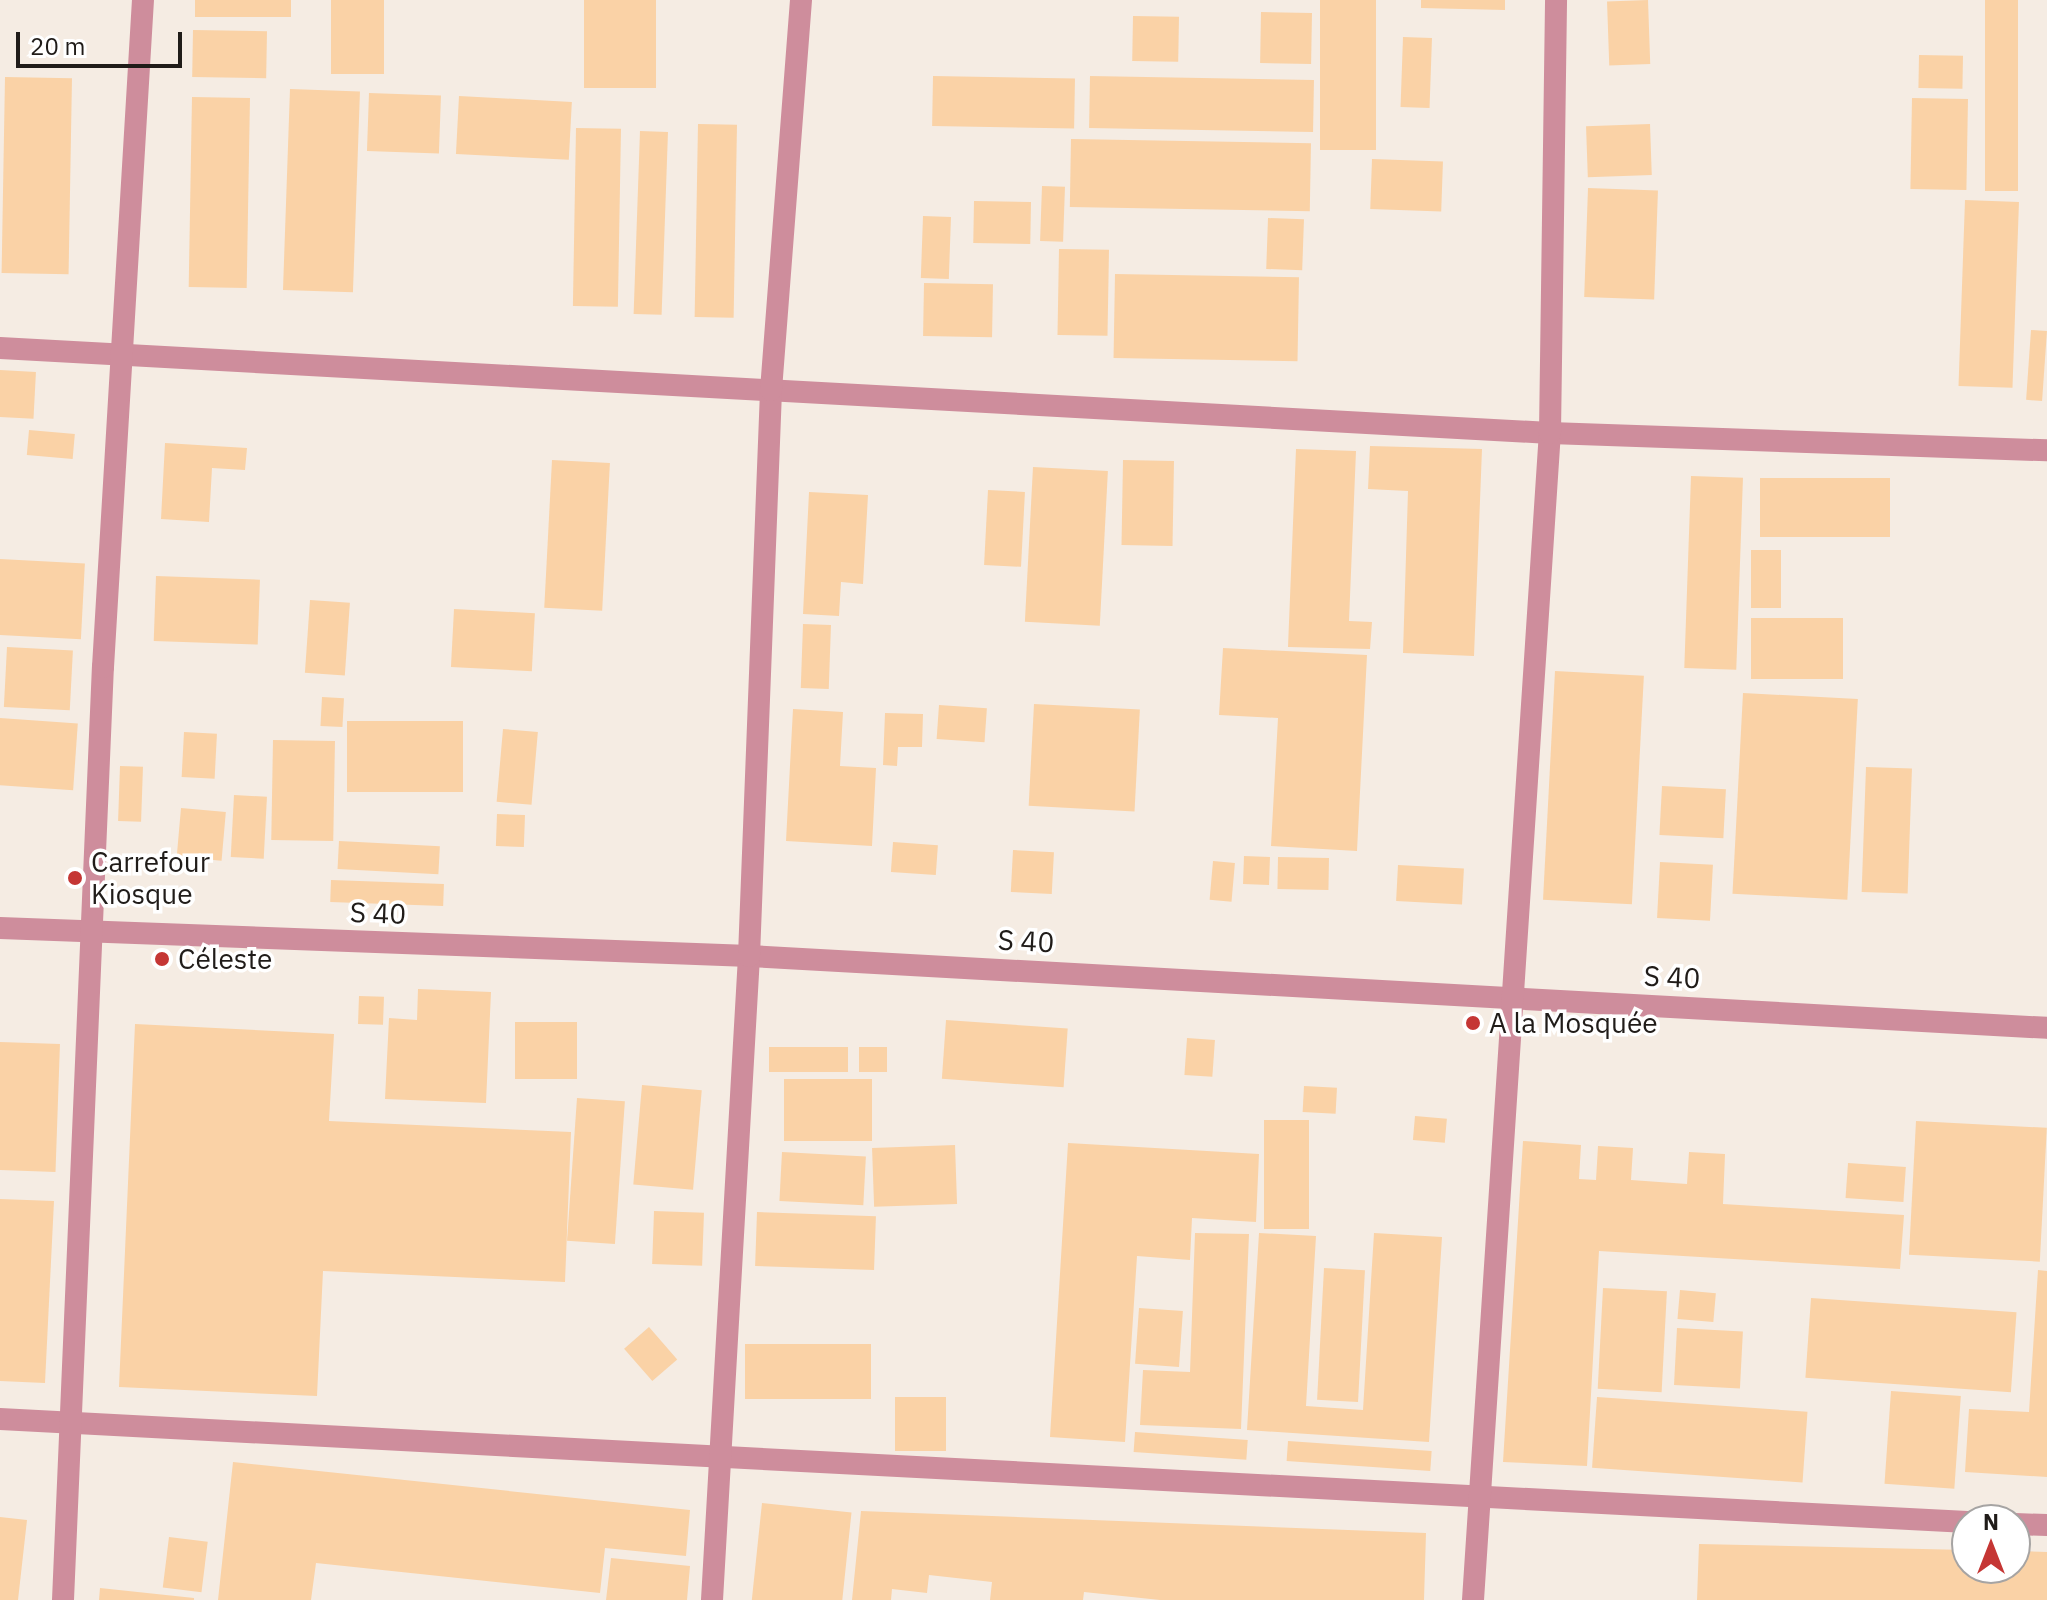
<!DOCTYPE html>
<meta charset="utf-8">
<style>
body{margin:0}
#map{position:relative;width:2047px;height:1600px;overflow:hidden;background:#f5ece3;font-family:"IBM Plex Sans",sans-serif}
div>[style]{position:absolute}
.building>*{inset:0;background:#fad2a6;transform-origin:0 0}
.minor>*{height:22px;margin:-11px;padding:0 11px;transform-origin:11px;border-radius:11px;background:#ce8d9c}
.dots>*{width:22px;height:22px;translate:-50% -50%;box-sizing:border-box;border:4px solid #fff;border-radius:50%}
span{translate:-50% -50%;white-space:nowrap;text-align:center;line-height:1.15;-webkit-text-stroke:7px #fff;paint-order:stroke}
.poi-label{font-size:28px;color:#201c19}
.left{translate:0 -50%;text-align:left}
.street-label{font-size:28px;color:#201c19}
.north{position:absolute;left:1951px;top:1504px;width:80px;height:80px;box-sizing:border-box;background:#fff;border:2px solid #a6a4a3;border-radius:50%;rotate:0deg;font-size:22px;font-weight:700;line-height:32px;text-align:center;color:#201c19}
.north::after{content:'';display:block;margin:auto;width:28px;height:36px;background:#c53634;clip-path:polygon(50% 0,100% 100%,50% 72%,0 100%)}
.scale{position:absolute;left:16px;top:32px;width:166px;height:36px;box-sizing:border-box;border:4px solid #201c19;border-top:0;padding-left:10px;font-size:24px;line-height:28px;white-space:nowrap;color:#201c19;-webkit-text-stroke:6px #fff;paint-order:stroke}
</style>
<div id="map">
<div class="building">
<div style="left:195px;top:0;width:96px;height:17px"></div>
<div style="left:331px;top:0;width:53px;height:74px"></div>
<div style="left:584px;top:0;width:72px;height:88px"></div>
<div style="left:1320px;top:0;width:56px;height:150px"></div>
<div style="clip-path:polygon(1421px 0,1505px 0,1505px 10px,1421px 8px)"></div>
<div style="left:1648px;top:0;width:64px;height:41px;rotate:88deg"></div>
<div style="left:1985px;top:0;width:33px;height:191px"></div>
<div style="left:1261px;top:12px;width:51px;height:51px;rotate:1deg"></div>
<div style="left:1133px;top:16px;width:46px;height:45px;rotate:1deg"></div>
<div style="left:193px;top:30px;width:74px;height:47px;rotate:1deg"></div>
<div style="left:1403px;top:37px;width:29px;height:70px;rotate:2deg"></div>
<div style="left:1919px;top:55px;width:44px;height:33px;rotate:1deg"></div>
<div style="left:933px;top:76px;width:142px;height:50px;rotate:1deg"></div>
<div style="left:1090px;top:76px;width:224px;height:52px;rotate:1deg"></div>
<div style="left:5px;top:77px;width:67px;height:196px;rotate:1deg"></div>
<div style="left:290px;top:89px;width:70px;height:201px;rotate:2deg"></div>
<div style="left:369px;top:93px;width:72px;height:58px;rotate:2deg"></div>
<div style="left:459px;top:96px;width:113px;height:58px;rotate:3deg"></div>
<div style="left:192px;top:97px;width:58px;height:190px;rotate:1deg"></div>
<div style="left:1912px;top:98px;width:56px;height:91px;rotate:1deg"></div>
<div style="left:698px;top:124px;width:39px;height:193px;rotate:1deg"></div>
<div style="left:1650px;top:124px;width:51px;height:64px;rotate:88deg"></div>
<div style="left:576px;top:128px;width:45px;height:178px;rotate:1deg"></div>
<div style="left:640px;top:131px;width:28px;height:183px;rotate:2deg"></div>
<div style="left:1071px;top:139px;width:240px;height:68px;rotate:1deg"></div>
<div style="left:1372px;top:159px;width:71px;height:50px;rotate:2deg"></div>
<div style="left:1042px;top:186px;width:23px;height:55px;rotate:2deg"></div>
<div style="left:1588px;top:188px;width:70px;height:109px;rotate:2deg"></div>
<div style="left:1965px;top:200px;width:54px;height:186px;rotate:2deg"></div>
<div style="left:974px;top:201px;width:57px;height:42px;rotate:1deg"></div>
<div style="left:923px;top:216px;width:28px;height:62px;rotate:2deg"></div>
<div style="left:1268px;top:218px;width:36px;height:51px;rotate:2deg"></div>
<div style="left:1059px;top:249px;width:50px;height:86px;rotate:1deg"></div>
<div style="left:1115px;top:274px;width:184px;height:84px;rotate:1deg"></div>
<div style="left:924px;top:283px;width:69px;height:53px;rotate:1deg"></div>
<div style="left:2031px;top:330px;width:16px;height:70px;rotate:4deg"></div>
<div style="left:0;top:370px;width:36px;height:47px;rotate:3deg"></div>
<div style="left:29px;top:430px;width:46px;height:25px;rotate:5deg"></div>
<div style="clip-path:polygon(165px 443px,247px 448px,245px 470px,212px 468px,209px 522px,161px 519px)"></div>
<div style="clip-path:polygon(1370px 446px,1482px 449px,1474px 656px,1403px 653px,1408px 491px,1368px 489px)"></div>
<div style="clip-path:polygon(1296px 449px,1356px 451px,1349px 621px,1372px 622px,1370px 649px,1288px 647px)"></div>
<div style="left:552px;top:460px;width:58px;height:148px;rotate:3deg"></div>
<div style="left:1123px;top:460px;width:51px;height:85px;rotate:1deg"></div>
<div style="left:1033px;top:467px;width:75px;height:155px;rotate:3deg"></div>
<div style="left:1691px;top:476px;width:52px;height:192px;rotate:2deg"></div>
<div style="left:1760px;top:478px;width:130px;height:59px"></div>
<div style="left:988px;top:490px;width:37px;height:75px;rotate:3deg"></div>
<div style="clip-path:polygon(809px 492px,868px 495px,863px 584px,841px 582px,839px 616px,803px 614px)"></div>
<div style="left:1751px;top:550px;width:30px;height:58px"></div>
<div style="left:0;top:559px;width:85px;height:76px;rotate:3deg"></div>
<div style="left:156px;top:576px;width:104px;height:65px;rotate:2deg"></div>
<div style="left:310px;top:600px;width:40px;height:73px;rotate:4deg"></div>
<div style="left:454px;top:609px;width:81px;height:58px;rotate:3deg"></div>
<div style="left:1751px;top:618px;width:92px;height:61px"></div>
<div style="left:803px;top:624px;width:28px;height:64px;rotate:2deg"></div>
<div style="left:7px;top:647px;width:66px;height:60px;rotate:3deg"></div>
<div style="clip-path:polygon(1223px 648px,1367px 655px,1357px 851px,1271px 846px,1278px 718px,1219px 715px)"></div>
<div style="left:1555px;top:671px;width:89px;height:229px;rotate:3deg"></div>
<div style="left:1743px;top:693px;width:115px;height:201px;rotate:3deg"></div>
<div style="left:322px;top:697px;width:22px;height:29px;rotate:3deg"></div>
<div style="left:1034px;top:704px;width:106px;height:102px;rotate:3deg"></div>
<div style="left:939px;top:705px;width:48px;height:34px;rotate:4deg"></div>
<div style="clip-path:polygon(793px 709px,843px 712px,840px 766px,876px 768px,872px 846px,786px 841px)"></div>
<div style="clip-path:polygon(885px 713px,923px 714px,922px 747px,898px 747px,897px 766px,883px 765px)"></div>
<div style="left:0;top:718px;width:78px;height:67px;rotate:4deg"></div>
<div style="left:347px;top:721px;width:116px;height:71px"></div>
<div style="left:503px;top:729px;width:35px;height:73px;rotate:5deg"></div>
<div style="left:184px;top:732px;width:33px;height:45px;rotate:3deg"></div>
<div style="left:273px;top:740px;width:62px;height:100px;rotate:1deg"></div>
<div style="left:120px;top:766px;width:23px;height:55px;rotate:2deg"></div>
<div style="left:1866px;top:767px;width:46px;height:125px;rotate:2deg"></div>
<div style="left:1662px;top:786px;width:64px;height:49px;rotate:3deg"></div>
<div style="left:234px;top:795px;width:33px;height:62px;rotate:3deg"></div>
<div style="left:181px;top:808px;width:45px;height:49px;rotate:5deg"></div>
<div style="left:497px;top:814px;width:28px;height:32px;rotate:2deg"></div>
<div style="left:339px;top:841px;width:101px;height:28px;rotate:3deg"></div>
<div style="left:893px;top:842px;width:45px;height:30px;rotate:4deg"></div>
<div style="left:1013px;top:850px;width:41px;height:42px;rotate:3deg"></div>
<div style="left:1244px;top:856px;width:26px;height:28px;rotate:2deg"></div>
<div style="left:1278px;top:857px;width:51px;height:32px;rotate:1deg"></div>
<div style="left:1213px;top:861px;width:22px;height:39px;rotate:5deg"></div>
<div style="left:1660px;top:862px;width:53px;height:56px;rotate:3deg"></div>
<div style="left:1398px;top:865px;width:66px;height:36px;rotate:3deg"></div>
<div style="left:331px;top:880px;width:113px;height:22px;rotate:2deg"></div>
<div style="clip-path:polygon(418px 989px,491px 992px,486px 1103px,385px 1099px,389px 1018px,417px 1020px)"></div>
<div style="left:359px;top:996px;width:25px;height:28px;rotate:2deg"></div>
<div style="left:946px;top:1020px;width:122px;height:59px;rotate:4deg"></div>
<div style="left:515px;top:1022px;width:62px;height:57px"></div>
<div style="clip-path:polygon(135px 1024px,334px 1034px,329px 1121px,571px 1132px,565px 1282px,323px 1271px,317px 1396px,119px 1387px)"></div>
<div style="left:1187px;top:1038px;width:28px;height:37px;rotate:4deg"></div>
<div style="left:0;top:1042px;width:60px;height:128px;rotate:2deg"></div>
<div style="left:848px;top:1047px;width:25px;height:79px;rotate:90deg"></div>
<div style="left:859px;top:1047px;width:28px;height:25px"></div>
<div style="left:784px;top:1079px;width:88px;height:62px"></div>
<div style="left:642px;top:1085px;width:60px;height:100px;rotate:5deg"></div>
<div style="left:1304px;top:1086px;width:33px;height:26px;rotate:3deg"></div>
<div style="left:577px;top:1098px;width:48px;height:143px;rotate:4deg"></div>
<div style="left:1415px;top:1116px;width:32px;height:24px;rotate:5deg"></div>
<div style="left:1264px;top:1120px;width:45px;height:109px"></div>
<div style="left:1916px;top:1121px;width:131px;height:134px;rotate:3deg"></div>
<div style="clip-path:polygon(1523px 1141px,1581px 1145px,1579px 1179px,1596px 1180px,1598px 1146px,1633px 1148px,1631px 1180px,1687px 1184px,1689px 1152px,1725px 1154px,1723px 1204px,1904px 1215px,1900px 1269px,1599px 1251px,1587px 1466px,1503px 1462px)"></div>
<div style="clip-path:polygon(1068px 1143px,1259px 1154px,1256px 1222px,1192px 1218px,1190px 1260px,1137px 1256px,1125px 1442px,1050px 1437px)"></div>
<div style="left:955px;top:1145px;width:59px;height:83px;rotate:88deg"></div>
<div style="left:782px;top:1152px;width:84px;height:49px;rotate:3deg"></div>
<div style="left:1848px;top:1163px;width:58px;height:35px;rotate:4deg"></div>
<div style="clip-path:polygon(0 1199px,54px 1201px,45px 1383px,0 1381px)"></div>
<div style="left:654px;top:1211px;width:50px;height:53px;rotate:2deg"></div>
<div style="left:757px;top:1212px;width:119px;height:54px;rotate:2deg"></div>
<div style="clip-path:polygon(1195px 1233px,1249px 1234px,1241px 1429px,1140px 1425px,1143px 1370px,1190px 1372px)"></div>
<div style="clip-path:polygon(1259px 1233px,1316px 1236px,1306px 1406px,1363px 1410px,1374px 1233px,1442px 1237px,1429px 1442px,1247px 1430px)"></div>
<div style="left:1324px;top:1268px;width:41px;height:132px;rotate:3deg"></div>
<div style="clip-path:polygon(2038px 1270px,2047px 1271px,2047px 1477px,1965px 1472px,1969px 1409px,2029px 1412px)"></div>
<div style="left:1603px;top:1288px;width:64px;height:101px;rotate:3deg"></div>
<div style="left:1680px;top:1290px;width:36px;height:29px;rotate:5deg"></div>
<div style="left:1811px;top:1298px;width:206px;height:80px;rotate:4deg"></div>
<div style="left:1139px;top:1308px;width:44px;height:56px;rotate:4deg"></div>
<div style="left:649px;top:1327px;width:43px;height:33px;rotate:49deg"></div>
<div style="left:1677px;top:1328px;width:66px;height:57px;rotate:3deg"></div>
<div style="left:745px;top:1344px;width:126px;height:55px"></div>
<div style="left:1891px;top:1391px;width:70px;height:93px;rotate:4deg"></div>
<div style="left:895px;top:1397px;width:51px;height:54px"></div>
<div style="left:1597px;top:1397px;width:211px;height:71px;rotate:4deg"></div>
<div style="left:1135px;top:1432px;width:113px;height:20px;rotate:4deg"></div>
<div style="left:1288px;top:1441px;width:144px;height:20px;rotate:4deg"></div>
<div style="clip-path:polygon(233px 1462px,690px 1510px,686px 1556px,605px 1548px,600px 1593px,316px 1563px,311px 1600px,218px 1600px)"></div>
<div style="left:762px;top:1503px;width:90px;height:98px;rotate:6deg"></div>
<div style="clip-path:polygon(861px 1511px,1426px 1533px,1424px 1600px,1160px 1600px,1084px 1592px,1083px 1600px,990px 1600px,992px 1582px,929px 1575px,927px 1593px,892px 1589px,891px 1600px,852px 1600px)"></div>
<div style="clip-path:polygon(0 1517px,27px 1520px,18px 1600px,0 1600px)"></div>
<div style="left:169px;top:1537px;width:39px;height:51px;rotate:7deg"></div>
<div style="clip-path:polygon(1699px 1544px,1967px 1550px,1967px 1568px,2015px 1568px,2015px 1551px,2047px 1552px,2047px 1600px,1697px 1600px)"></div>
<div style="clip-path:polygon(611px 1558px,690px 1566px,687px 1600px,606px 1600px)"></div>
<div style="clip-path:polygon(100px 1588px,194px 1598px,194px 1600px,99px 1600px)"></div>
</div>
<div class="minor">
<div style="left:0;top:348px;width:1552px;rotate:3.14deg"></div>
<div style="left:1550px;top:433px;width:497px;rotate:2deg"></div>
<div style="left:0;top:928px;width:750px;rotate:2.14deg"></div>
<div style="left:749px;top:956px;width:1300px;rotate:3.17deg"></div>
<div style="left:0;top:1419px;width:1970px;rotate:3deg"></div>
<div style="left:2015px;top:1524px;width:32px;rotate:2deg"></div>
<div style="left:63px;top:1600px;width:934px;rotate:-87.55deg"></div>
<div style="left:103px;top:667px;width:668px;rotate:-86.57deg"></div>
<div style="left:712px;top:1600px;width:645px;rotate:-86.71deg"></div>
<div style="left:749px;top:956px;width:566px;rotate:-87.77deg"></div>
<div style="left:771px;top:390px;width:391px;rotate:-85.6deg"></div>
<div style="left:1473px;top:1600px;width:1170px;rotate:-86.23deg"></div>
<div style="left:1550px;top:433px;width:433px;rotate:-89.2deg"></div>
</div>
<div class="dots">
<div style="left:75px;top:878px;background:#c53634"></div>
<div style="left:162px;top:959px;background:#c53634"></div>
<div style="left:1473px;top:1023px;background:#c53634"></div>
</div>
<div class="poi-label">
<span class="left" style="left:91px;top:878px">Carrefour<br>Kiosque</span>
<span class="left" style="left:178px;top:959px">Céleste</span>
<span class="left" style="left:1489px;top:1023px">A la Mosquée</span>
</div>
<div class="street-label">
<span style="left:378px;top:913px;rotate:2deg">S 40</span>
<span style="left:1026px;top:941px;rotate:3deg">S 40</span>
<span style="left:1672px;top:977px;rotate:3deg">S 40</span>
</div>
<div class="north">N</div>
<div class="scale">20 m</div>
</div>
